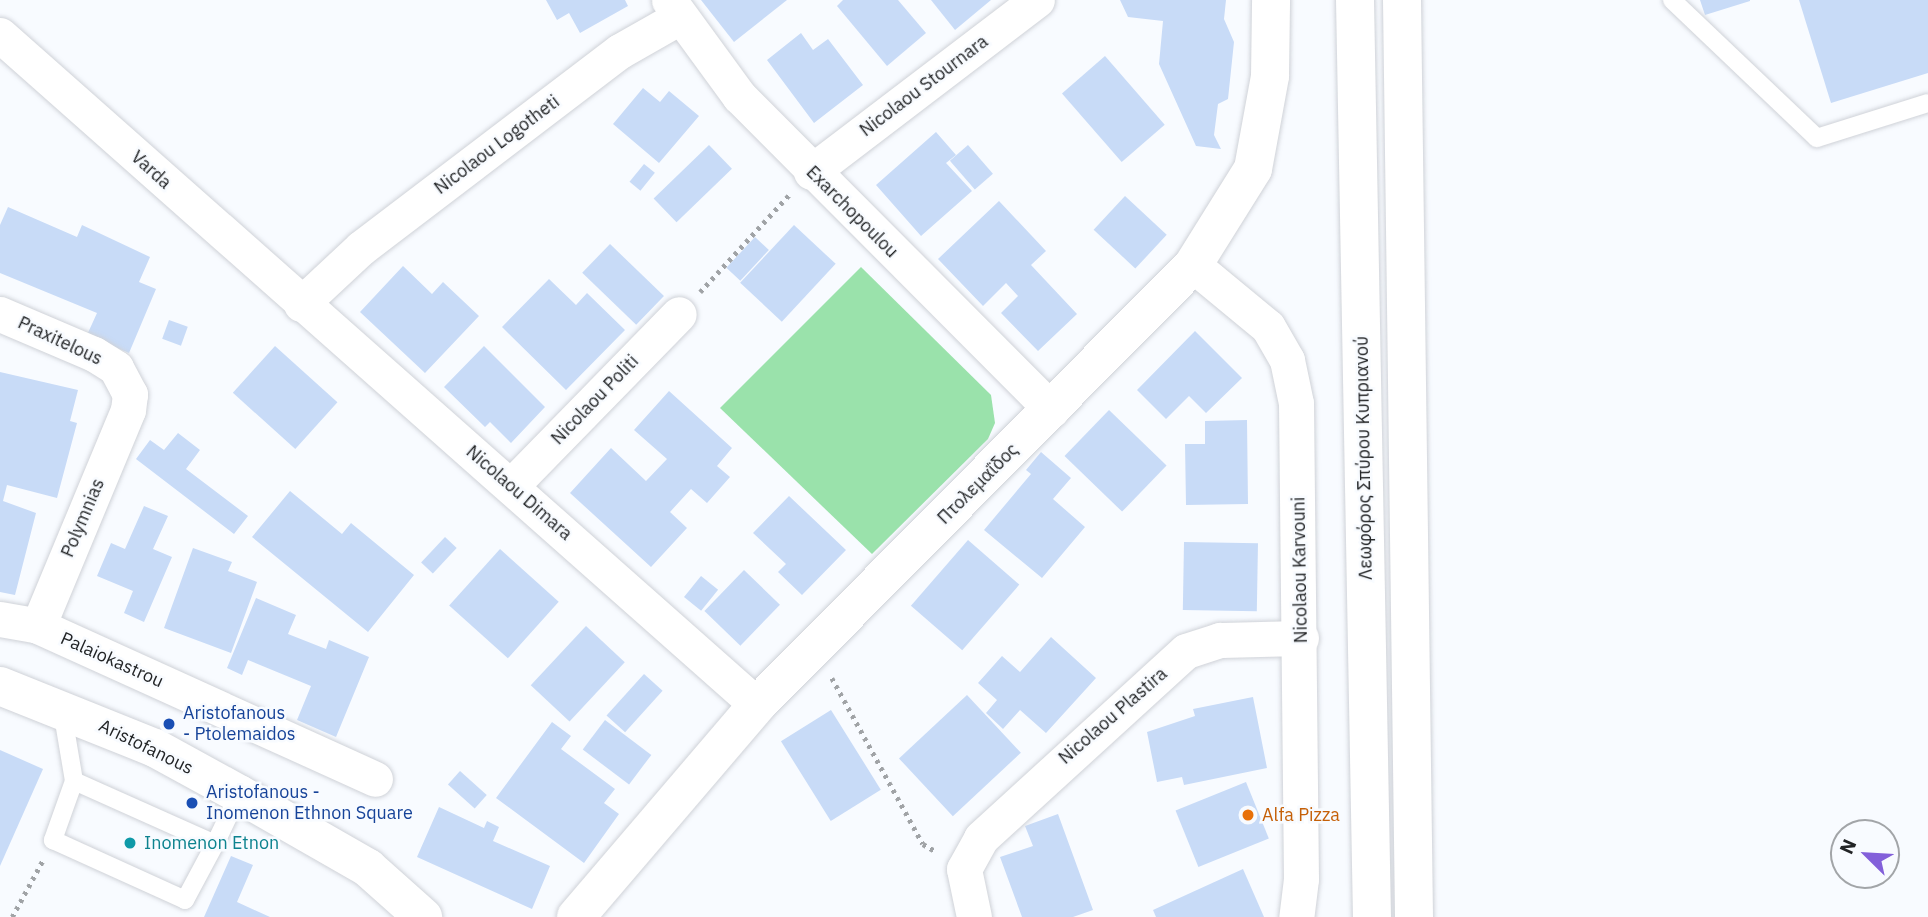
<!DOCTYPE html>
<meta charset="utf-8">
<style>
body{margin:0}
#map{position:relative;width:1928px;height:917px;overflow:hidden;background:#f8fbff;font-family:"IBM Plex Sans",sans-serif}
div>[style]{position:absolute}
.green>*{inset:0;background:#9ae2ab}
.building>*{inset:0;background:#c8dbf7;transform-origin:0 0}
.path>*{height:4.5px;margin-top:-2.25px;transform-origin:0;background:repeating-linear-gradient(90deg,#a0a3a6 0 3.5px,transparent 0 8.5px)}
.roads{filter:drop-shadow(0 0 2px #cfd2d8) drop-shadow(0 0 2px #cfd2d8)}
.service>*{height:18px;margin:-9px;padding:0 9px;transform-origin:9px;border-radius:9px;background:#fff}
.minor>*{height:35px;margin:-17.5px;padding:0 17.5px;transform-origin:17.5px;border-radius:17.5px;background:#fff}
.tertiary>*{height:38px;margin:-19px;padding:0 19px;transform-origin:19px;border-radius:19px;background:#fff}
.primary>*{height:38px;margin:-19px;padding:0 19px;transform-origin:19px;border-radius:19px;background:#fff}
.dots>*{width:19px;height:19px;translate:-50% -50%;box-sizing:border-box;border:4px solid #f8fbff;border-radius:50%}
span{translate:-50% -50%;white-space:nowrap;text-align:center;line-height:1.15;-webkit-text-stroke:5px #f8fbff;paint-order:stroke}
.street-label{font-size:18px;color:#222426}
.transit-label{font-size:18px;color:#164399}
.left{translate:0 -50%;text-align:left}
.food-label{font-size:18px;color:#c56008}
.culture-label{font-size:18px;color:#0d838f}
.north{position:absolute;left:1830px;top:819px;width:70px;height:70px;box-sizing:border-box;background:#f8fbff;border:2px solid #a2a5a8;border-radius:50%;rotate:294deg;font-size:19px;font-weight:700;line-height:28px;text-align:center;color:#222426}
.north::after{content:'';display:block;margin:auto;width:24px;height:32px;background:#8360da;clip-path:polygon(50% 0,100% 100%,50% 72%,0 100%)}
</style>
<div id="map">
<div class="green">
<div style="clip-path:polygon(861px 267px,991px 395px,995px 423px,988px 439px,872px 554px,720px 408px)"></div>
</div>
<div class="building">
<div style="clip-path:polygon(546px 0,625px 0,628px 6px,580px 33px,569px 13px,557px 20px)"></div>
<div style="clip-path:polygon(701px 0,787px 0,734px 42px)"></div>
<div style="clip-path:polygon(843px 0,898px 0,926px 33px,887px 66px,837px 6px)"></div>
<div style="clip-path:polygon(931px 0,991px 0,955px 30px)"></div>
<div style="clip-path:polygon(1120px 0,1226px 0,1224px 19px,1234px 42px,1228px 99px,1218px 104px,1214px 135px,1221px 149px,1196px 146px,1159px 64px,1163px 21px,1128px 17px)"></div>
<div style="clip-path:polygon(1700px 0,1750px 0,1750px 1px,1705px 15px)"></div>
<div style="clip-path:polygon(1799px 0,1928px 0,1928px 73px,1831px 103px)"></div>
<div style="clip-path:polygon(801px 33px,813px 50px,828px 39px,863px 85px,814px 123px,767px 60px)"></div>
<div style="left:1105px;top:56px;width:91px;height:57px;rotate:49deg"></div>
<div style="clip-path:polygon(643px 88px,660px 102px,669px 91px,699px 116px,659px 163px,613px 124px)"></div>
<div style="clip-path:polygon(936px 132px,956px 155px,946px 163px,972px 191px,921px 236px,876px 185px)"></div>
<div style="left:709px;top:145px;width:33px;height:77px;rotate:46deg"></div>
<div style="left:968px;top:145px;width:38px;height:24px;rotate:49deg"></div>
<div style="left:644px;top:164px;width:14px;height:23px;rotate:39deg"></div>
<div style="left:1125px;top:196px;width:57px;height:46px;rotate:43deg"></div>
<div style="clip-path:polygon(999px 201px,1046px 251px,1031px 265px,1077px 314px,1038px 351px,1001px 313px,1018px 296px,1006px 283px,983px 306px,938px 259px)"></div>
<div style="clip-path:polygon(8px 207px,77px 237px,82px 225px,150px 257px,139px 282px,156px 289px,129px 353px,87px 335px,97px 313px,0 273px,0 225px)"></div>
<div style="left:794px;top:225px;width:57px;height:79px;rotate:43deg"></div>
<div style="left:755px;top:237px;width:19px;height:42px;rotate:43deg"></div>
<div style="left:610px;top:244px;width:75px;height:40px;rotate:44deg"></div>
<div style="clip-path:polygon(403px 266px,432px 294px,443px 282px,479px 316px,425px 373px,360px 312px)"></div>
<div style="clip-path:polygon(549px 279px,576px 305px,587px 293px,625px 330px,566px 390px,502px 327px)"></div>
<div style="left:169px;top:320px;width:20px;height:20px;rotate:20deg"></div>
<div style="clip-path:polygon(1195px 331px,1242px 378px,1206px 413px,1189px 396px,1166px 419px,1137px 390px)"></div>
<div style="left:275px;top:346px;width:84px;height:63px;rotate:42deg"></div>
<div style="clip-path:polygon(484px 346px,545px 407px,511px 443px,490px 422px,485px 427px,444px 387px)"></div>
<div style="clip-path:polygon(0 372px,78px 390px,70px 421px,77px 423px,57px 498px,7px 485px,3px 501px,36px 513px,15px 595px,0 592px)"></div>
<div style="clip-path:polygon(669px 391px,732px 448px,717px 466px,730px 477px,707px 503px,691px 489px,670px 512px,687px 528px,651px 567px,570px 493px,611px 448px,646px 481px,667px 459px,634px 430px)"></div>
<div style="left:1109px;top:410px;width:80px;height:64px;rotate:44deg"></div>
<div style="clip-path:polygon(1247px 420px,1248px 504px,1186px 505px,1185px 444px,1205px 444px,1205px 421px)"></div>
<div style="clip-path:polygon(178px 433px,200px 450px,186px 469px,248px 516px,234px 534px,136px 459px,150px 440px,164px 450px)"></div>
<div style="clip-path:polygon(1041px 452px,1071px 478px,1053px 499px,1085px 527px,1042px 578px,984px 530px,1031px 474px,1026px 470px)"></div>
<div style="clip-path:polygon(290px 491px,342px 534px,351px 523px,414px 575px,368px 632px,252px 537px)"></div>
<div style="clip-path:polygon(789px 496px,846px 550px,802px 595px,778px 572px,786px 564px,753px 533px)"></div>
<div style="clip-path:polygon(144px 506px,168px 516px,153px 549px,172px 557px,144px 622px,124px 613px,133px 591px,97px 576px,111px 543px,125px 549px)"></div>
<div style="left:445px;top:537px;width:16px;height:35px;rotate:43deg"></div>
<div style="left:968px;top:540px;width:68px;height:87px;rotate:41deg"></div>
<div style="left:1184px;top:542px;width:74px;height:68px;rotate:1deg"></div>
<div style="clip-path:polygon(193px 548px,232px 562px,228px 571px,257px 582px,231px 653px,164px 628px)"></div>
<div style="left:500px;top:549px;width:79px;height:76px;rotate:42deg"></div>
<div style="left:744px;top:570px;width:50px;height:57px;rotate:44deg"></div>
<div style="left:701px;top:576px;width:22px;height:27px;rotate:39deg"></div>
<div style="clip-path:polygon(256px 598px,296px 615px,288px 634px,326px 649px,329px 640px,369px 657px,336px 737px,297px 720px,311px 686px,248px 660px,242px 675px,227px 668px)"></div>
<div style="left:586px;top:626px;width:53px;height:81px;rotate:43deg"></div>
<div style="clip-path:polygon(1051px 637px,1096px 678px,1046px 733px,1020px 710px,1003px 729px,986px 713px,997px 700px,978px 683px,1002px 656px,1020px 672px)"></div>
<div style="left:644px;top:674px;width:25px;height:56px;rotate:42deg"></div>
<div style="left:967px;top:695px;width:79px;height:93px;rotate:47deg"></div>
<div style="clip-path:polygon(1253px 697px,1267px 768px,1184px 785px,1182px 777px,1157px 782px,1147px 732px,1195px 716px,1193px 709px)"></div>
<div style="left:831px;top:710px;width:94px;height:59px;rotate:58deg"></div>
<div style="left:605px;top:720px;width:58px;height:37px;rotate:37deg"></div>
<div style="clip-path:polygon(552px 722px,571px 736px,561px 749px,615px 789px,604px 803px,619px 814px,584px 863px,496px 798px)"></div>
<div style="clip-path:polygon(0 750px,43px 769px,0 866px)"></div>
<div style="left:460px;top:771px;width:36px;height:18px;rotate:42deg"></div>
<div style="left:1246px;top:782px;width:61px;height:76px;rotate:68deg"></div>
<div style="clip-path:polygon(439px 807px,484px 828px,487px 821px,499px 827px,493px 841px,550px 866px,532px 909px,417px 857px)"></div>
<div style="clip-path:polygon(1058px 814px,1093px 910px,1073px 917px,1022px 917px,1000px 857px,1033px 846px,1025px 826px)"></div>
<div style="clip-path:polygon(231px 856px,253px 865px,237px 902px,270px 917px,204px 917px)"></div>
<div style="clip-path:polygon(1243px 869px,1264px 917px,1156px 917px,1153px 910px)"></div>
</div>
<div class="path">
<div style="left:700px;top:292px;width:132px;rotate:-47.5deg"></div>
<div style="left:832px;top:678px;width:189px;rotate:61.3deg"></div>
<div style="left:923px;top:844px;width:16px;rotate:30deg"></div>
<div style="left:12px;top:917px;width:65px;rotate:-61.5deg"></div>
</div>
<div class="roads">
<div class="service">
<div style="left:1672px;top:0;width:200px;rotate:43.6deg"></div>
<div style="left:1817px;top:138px;width:116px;rotate:-17.5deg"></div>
<div style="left:62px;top:710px;width:72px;rotate:80.4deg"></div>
<div style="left:74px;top:781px;width:63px;rotate:109.6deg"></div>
<div style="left:53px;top:840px;width:145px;rotate:24.4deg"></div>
<div style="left:185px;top:900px;width:64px;rotate:-61.8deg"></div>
<div style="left:215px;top:844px;width:154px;rotate:-155.9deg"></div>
<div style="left:215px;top:844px;width:55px;rotate:-64.4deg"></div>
</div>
<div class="minor">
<div style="left:669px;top:0;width:119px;rotate:53.9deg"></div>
<div style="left:739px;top:96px;width:443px;rotate:45.1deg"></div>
<div style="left:0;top:35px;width:1011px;rotate:41.51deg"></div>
<div style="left:811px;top:172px;width:284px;rotate:-37.3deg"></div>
<div style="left:1193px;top:265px;width:97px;rotate:39.6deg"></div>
<div style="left:1268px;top:327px;width:38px;rotate:60deg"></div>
<div style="left:1287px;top:360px;width:44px;rotate:78.2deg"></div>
<div style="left:1296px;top:403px;width:476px;rotate:89.4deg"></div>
<div style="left:1301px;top:879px;width:38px;rotate:97deg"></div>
<div style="left:301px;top:304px;width:82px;rotate:-43deg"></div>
<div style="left:361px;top:248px;width:325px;rotate:-37.3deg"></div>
<div style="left:620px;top:51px;width:67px;rotate:-29.6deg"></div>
<div style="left:0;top:314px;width:102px;rotate:23.1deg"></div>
<div style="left:94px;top:354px;width:26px;rotate:32deg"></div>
<div style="left:116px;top:368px;width:30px;rotate:62deg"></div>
<div style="left:130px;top:394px;width:16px;rotate:97deg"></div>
<div style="left:128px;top:410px;width:234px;rotate:112.6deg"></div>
<div style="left:511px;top:486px;width:240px;rotate:-45.7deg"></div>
<div style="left:0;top:619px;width:39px;rotate:10deg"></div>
<div style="left:38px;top:626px;width:370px;rotate:24.4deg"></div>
<div style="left:974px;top:917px;width:49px;rotate:-101.8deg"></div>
<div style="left:964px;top:869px;width:35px;rotate:-61deg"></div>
<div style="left:981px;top:838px;width:277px;rotate:-42.4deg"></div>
<div style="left:1186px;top:651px;width:36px;rotate:-18deg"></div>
<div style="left:1220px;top:640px;width:81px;rotate:-1.4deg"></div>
</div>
<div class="tertiary">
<div style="left:0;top:686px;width:167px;rotate:21.8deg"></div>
<div style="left:155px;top:748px;width:96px;rotate:28.7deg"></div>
<div style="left:239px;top:794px;width:149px;rotate:29.8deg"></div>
<div style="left:368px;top:868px;width:74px;rotate:41.7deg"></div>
<div style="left:576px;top:917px;width:279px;rotate:-49.5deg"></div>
<div style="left:757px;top:705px;width:619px;rotate:-45.26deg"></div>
<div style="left:1193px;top:265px;width:113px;rotate:-58deg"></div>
<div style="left:1253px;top:169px;width:95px;rotate:-79.6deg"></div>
<div style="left:1270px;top:76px;width:76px;rotate:-89.2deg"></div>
</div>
<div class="primary">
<div style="left:1355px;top:0;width:917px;rotate:88.94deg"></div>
<div style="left:1402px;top:0;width:917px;rotate:89.25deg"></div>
</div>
</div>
<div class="dots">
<div style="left:169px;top:724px;background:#1a4fb4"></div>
<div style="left:192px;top:803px;background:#1a4fb4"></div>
<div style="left:1248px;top:815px;background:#e8710a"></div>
<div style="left:130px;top:843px;background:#0f9aa8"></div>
</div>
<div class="street-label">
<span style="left:924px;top:86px;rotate:-37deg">Nicolaou Stournara</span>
<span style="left:497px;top:145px;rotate:-37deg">Nicolaou Logotheti</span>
<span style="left:151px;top:170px;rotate:42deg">Varda</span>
<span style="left:852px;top:212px;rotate:45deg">Exarchopoulou</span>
<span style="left:60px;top:341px;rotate:25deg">Praxitelous</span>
<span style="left:595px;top:400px;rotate:-46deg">Nicolaou Politi</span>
<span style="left:1364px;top:458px;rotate:-91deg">Λεωφόρος Σπύρου Κυπριανού</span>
<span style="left:978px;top:484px;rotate:-45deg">Πτολεμαΐδος</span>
<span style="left:519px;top:493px;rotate:41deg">Nicolaou Dimara</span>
<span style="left:83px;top:518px;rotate:-67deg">Polymnias</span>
<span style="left:1300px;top:570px;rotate:-91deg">Nicolaou Karvouni</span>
<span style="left:112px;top:660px;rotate:24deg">Palaiokastrou</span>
<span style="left:1113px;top:716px;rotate:-41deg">Nicolaou Plastira</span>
<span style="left:146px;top:747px;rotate:26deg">Aristofanous</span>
</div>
<div class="transit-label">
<span class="left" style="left:183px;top:724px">Aristofanous<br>- Ptolemaidos</span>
<span class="left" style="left:206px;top:803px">Aristofanous -<br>Inomenon Ethnon Square</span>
</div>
<div class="food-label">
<span class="left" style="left:1262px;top:815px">Alfa Pizza</span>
</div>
<div class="culture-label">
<span class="left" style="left:144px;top:843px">Inomenon Etnon</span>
</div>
<div class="north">N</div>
</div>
